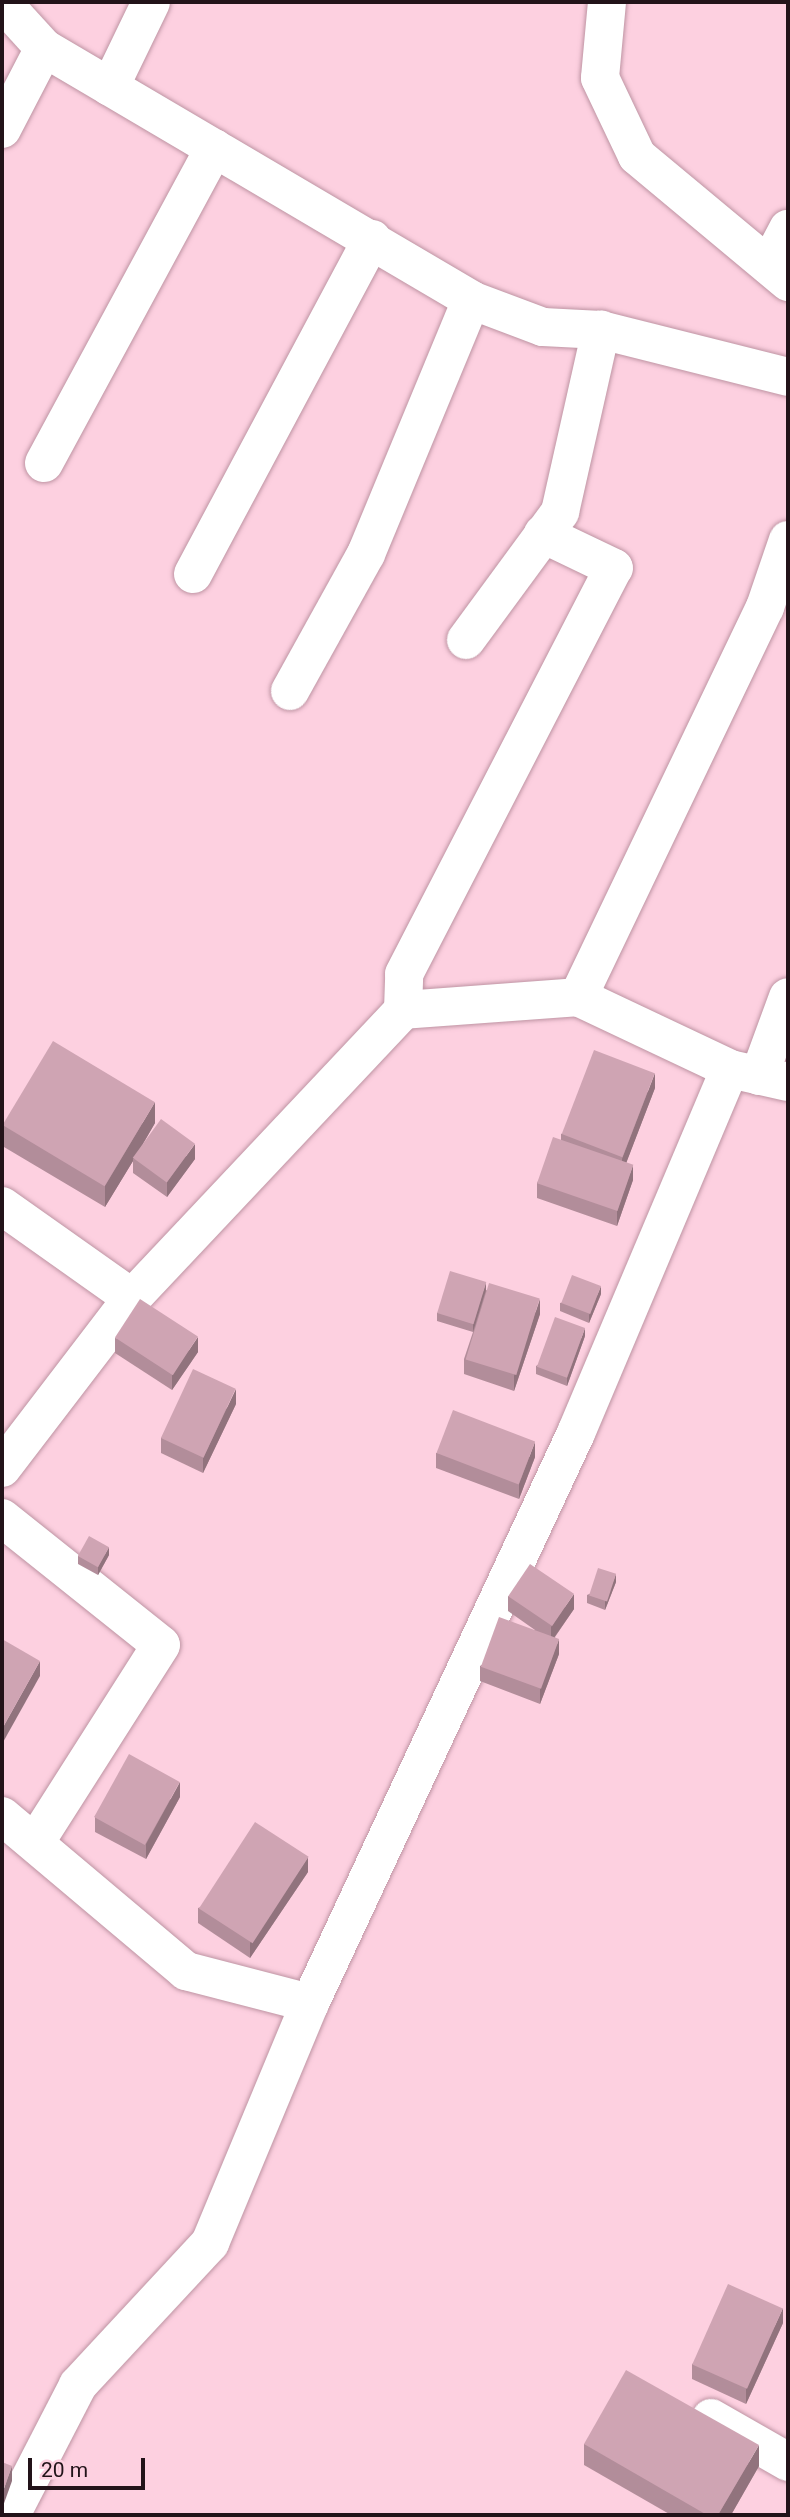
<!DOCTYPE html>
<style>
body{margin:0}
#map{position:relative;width:790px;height:2517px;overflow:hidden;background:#fdd0e0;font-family:Roboto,sans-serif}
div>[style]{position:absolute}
.roads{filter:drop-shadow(0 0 2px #be94a3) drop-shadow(0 0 2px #be94a3)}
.minor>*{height:38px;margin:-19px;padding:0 19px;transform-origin:19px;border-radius:19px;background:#fff}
.wall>*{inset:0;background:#b28d9a}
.shaded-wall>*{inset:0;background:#91737d}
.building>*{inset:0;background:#cfa4b3;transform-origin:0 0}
span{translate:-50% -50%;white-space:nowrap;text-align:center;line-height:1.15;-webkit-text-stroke:5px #fdd0e0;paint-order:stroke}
.frame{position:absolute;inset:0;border:4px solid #221319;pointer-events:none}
.scale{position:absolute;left:28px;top:2458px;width:117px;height:32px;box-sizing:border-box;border:4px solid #221319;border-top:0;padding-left:9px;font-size:21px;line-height:24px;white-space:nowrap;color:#221319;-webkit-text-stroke:5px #fdd0e0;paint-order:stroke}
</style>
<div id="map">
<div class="roads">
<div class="minor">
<div style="left:2px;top:2px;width:62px;rotate:47.6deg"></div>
<div style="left:44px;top:48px;width:496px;rotate:30.5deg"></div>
<div style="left:471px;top:300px;width:77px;rotate:20.6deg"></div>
<div style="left:543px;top:327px;width:58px;rotate:3deg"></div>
<div style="left:601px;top:330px;width:193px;rotate:14.1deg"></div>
<div style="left:607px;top:2px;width:76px;rotate:95.3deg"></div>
<div style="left:600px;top:78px;width:86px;rotate:64.6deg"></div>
<div style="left:637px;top:156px;width:197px;rotate:39.8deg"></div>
<div style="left:110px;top:87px;width:94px;rotate:-64.2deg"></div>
<div style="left:2px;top:129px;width:91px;rotate:-62.6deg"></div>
<div style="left:769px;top:265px;width:41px;rotate:-62.2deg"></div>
<div style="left:44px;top:463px;width:358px;rotate:-61.6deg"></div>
<div style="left:788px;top:540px;width:71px;rotate:108.9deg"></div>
<div style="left:765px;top:607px;width:433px;rotate:115.6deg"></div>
<div style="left:578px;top:997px;width:168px;rotate:25.3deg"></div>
<div style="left:730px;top:1069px;width:59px;rotate:12.6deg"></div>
<div style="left:193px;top:574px;width:380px;rotate:-61.9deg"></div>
<div style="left:466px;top:640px;width:159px;rotate:-53.7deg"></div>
<div style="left:560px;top:512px;width:187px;rotate:-77.3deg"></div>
<div style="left:290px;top:691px;width:157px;rotate:-61deg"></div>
<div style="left:366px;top:554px;width:275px;rotate:-67.5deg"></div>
<div style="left:403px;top:1010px;width:175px;rotate:-4.2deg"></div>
<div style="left:759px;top:1076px;width:84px;rotate:-69.8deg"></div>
<div style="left:2px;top:1206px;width:159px;rotate:35.3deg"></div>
<div style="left:2px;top:1468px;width:214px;rotate:-52.6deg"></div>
<div style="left:132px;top:1298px;width:395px;rotate:-46.7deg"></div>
<div style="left:403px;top:1010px;width:36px;rotate:-88deg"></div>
<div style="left:404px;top:974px;width:457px;rotate:-62.7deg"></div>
<div style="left:614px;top:568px;width:79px;rotate:-154.4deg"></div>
<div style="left:2px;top:1518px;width:203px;rotate:38.6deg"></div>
<div style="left:161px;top:1645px;width:232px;rotate:122.5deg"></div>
<div style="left:2px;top:1816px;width:241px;rotate:40.1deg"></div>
<div style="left:186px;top:1971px;width:128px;rotate:14.5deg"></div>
<div style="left:711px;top:2418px;width:89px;rotate:29.7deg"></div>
<div style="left:11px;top:2515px;width:146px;rotate:-62.7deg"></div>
<div style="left:78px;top:2385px;width:194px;rotate:-47.1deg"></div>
<div style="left:210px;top:2243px;width:260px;rotate:-67.4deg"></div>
<div style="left:310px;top:2003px;width:629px;rotate:-64.98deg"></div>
<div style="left:576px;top:1433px;width:395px;rotate:-67.1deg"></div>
</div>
</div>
<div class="wall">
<div style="clip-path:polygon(655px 1088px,626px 1163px,633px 1180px,617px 1226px,537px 1198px,537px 1183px,561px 1140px,561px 1134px)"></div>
<div style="clip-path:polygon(155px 1123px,143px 1144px,195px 1159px,167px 1197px,133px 1173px,133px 1161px,105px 1207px,4px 1147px,4px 1126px)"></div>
<div style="clip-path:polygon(486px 1290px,540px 1314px,514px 1391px,464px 1374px,464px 1359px,473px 1332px,437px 1321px,437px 1313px)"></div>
<div style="clip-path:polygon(601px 1294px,589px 1323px,560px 1311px,560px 1303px)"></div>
<div style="clip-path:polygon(585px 1336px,567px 1386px,536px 1374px,536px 1366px)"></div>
<div style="clip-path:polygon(115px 1338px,198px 1352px,172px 1390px,115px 1353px)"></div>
<div style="clip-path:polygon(236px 1404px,203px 1473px,161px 1453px,161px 1438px)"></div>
<div style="clip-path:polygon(436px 1453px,535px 1457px,519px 1499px,436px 1468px)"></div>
<div style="clip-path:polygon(109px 1555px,98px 1575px,78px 1564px,78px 1556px)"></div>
<div style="clip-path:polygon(616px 1582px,605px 1610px,587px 1603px,587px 1595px)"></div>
<div style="clip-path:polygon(508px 1596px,574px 1609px,555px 1637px,559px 1654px,540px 1704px,480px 1681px,480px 1666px,535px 1630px,508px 1611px)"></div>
<div style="clip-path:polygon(180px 1797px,146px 1859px,95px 1832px,95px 1817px)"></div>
<div style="clip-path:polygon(308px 1872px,250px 1958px,198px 1923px,198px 1908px)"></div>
<div style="clip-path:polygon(783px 2323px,746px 2404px,692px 2379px,692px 2364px)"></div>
<div style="clip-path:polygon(584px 2444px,759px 2466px,731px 2515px,671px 2515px,584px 2465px)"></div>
</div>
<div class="shaded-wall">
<div style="clip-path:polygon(655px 1073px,655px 1088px,622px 1174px,622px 1159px)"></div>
<div style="clip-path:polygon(155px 1102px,155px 1123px,134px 1159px,133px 1158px,133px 1161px,105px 1207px,105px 1186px)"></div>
<div style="clip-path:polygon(195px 1144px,195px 1159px,167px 1197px,167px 1182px)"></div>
<div style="clip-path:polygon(633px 1165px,633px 1180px,617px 1226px,617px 1211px)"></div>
<div style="clip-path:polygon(486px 1282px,486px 1290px,473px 1332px,473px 1324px)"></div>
<div style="clip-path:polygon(601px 1286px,601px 1294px,589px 1323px,589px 1315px)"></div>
<div style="clip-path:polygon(540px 1299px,540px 1314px,514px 1391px,514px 1376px)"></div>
<div style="clip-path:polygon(585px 1328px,585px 1336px,567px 1386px,567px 1378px)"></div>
<div style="clip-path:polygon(198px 1337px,198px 1352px,172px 1390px,172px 1375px)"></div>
<div style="clip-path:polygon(236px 1389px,236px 1404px,203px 1473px,203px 1458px)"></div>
<div style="clip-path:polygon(535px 1442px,535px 1457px,519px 1499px,519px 1484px)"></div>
<div style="clip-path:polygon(109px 1547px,109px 1555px,98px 1575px,98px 1567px)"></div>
<div style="clip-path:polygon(616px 1574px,616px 1582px,605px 1610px,605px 1602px)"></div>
<div style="clip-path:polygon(574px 1594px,574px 1609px,551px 1642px,551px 1627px)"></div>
<div style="clip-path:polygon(559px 1639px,559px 1654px,540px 1704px,540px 1689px)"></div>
<div style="clip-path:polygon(40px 1661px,40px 1676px,2px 1744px,2px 1729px)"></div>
<div style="clip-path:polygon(180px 1782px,180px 1797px,146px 1859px,146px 1844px)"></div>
<div style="clip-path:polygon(308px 1857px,308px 1872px,250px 1958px,250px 1943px)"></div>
<div style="clip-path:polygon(783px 2308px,783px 2323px,746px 2404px,746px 2389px)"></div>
<div style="clip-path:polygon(759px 2445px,759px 2466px,731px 2515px,718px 2515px)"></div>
<div style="clip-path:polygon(12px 2466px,12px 2481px,2px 2509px,2px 2494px)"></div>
</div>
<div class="building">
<div style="left:53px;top:1041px;width:119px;height:98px;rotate:31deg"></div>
<div style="left:594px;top:1050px;width:65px;height:90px;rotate:21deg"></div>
<div style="left:161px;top:1119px;width:42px;height:48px;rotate:36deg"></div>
<div style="left:553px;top:1137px;width:85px;height:49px;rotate:19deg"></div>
<div style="left:450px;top:1271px;width:38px;height:44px;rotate:17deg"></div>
<div style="left:572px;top:1275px;width:31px;height:30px;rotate:21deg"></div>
<div style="left:489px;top:1283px;width:53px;height:80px;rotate:17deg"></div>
<div style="left:140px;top:1299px;width:69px;height:46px;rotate:33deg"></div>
<div style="left:555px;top:1317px;width:32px;height:53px;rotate:20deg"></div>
<div style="left:193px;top:1369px;width:47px;height:76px;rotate:25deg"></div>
<div style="left:453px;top:1410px;width:88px;height:46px;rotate:21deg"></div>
<div style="left:89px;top:1536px;width:23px;height:23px;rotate:29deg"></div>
<div style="left:530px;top:1564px;width:53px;height:39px;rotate:34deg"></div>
<div style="left:598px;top:1568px;width:19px;height:29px;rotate:18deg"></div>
<div style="left:499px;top:1617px;width:64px;height:53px;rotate:20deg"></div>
<div style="clip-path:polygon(2px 1639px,40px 1661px,2px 1729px)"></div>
<div style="left:129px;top:1754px;width:58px;height:72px;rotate:29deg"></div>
<div style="left:255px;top:1822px;width:64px;height:103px;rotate:33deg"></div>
<div style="left:728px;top:2284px;width:60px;height:88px;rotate:24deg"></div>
<div style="clip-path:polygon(626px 2370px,759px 2445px,718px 2515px,707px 2515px,584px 2444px)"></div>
<div style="clip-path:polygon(2px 2462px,12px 2466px,2px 2494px)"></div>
</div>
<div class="frame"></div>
<div class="scale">20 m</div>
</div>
